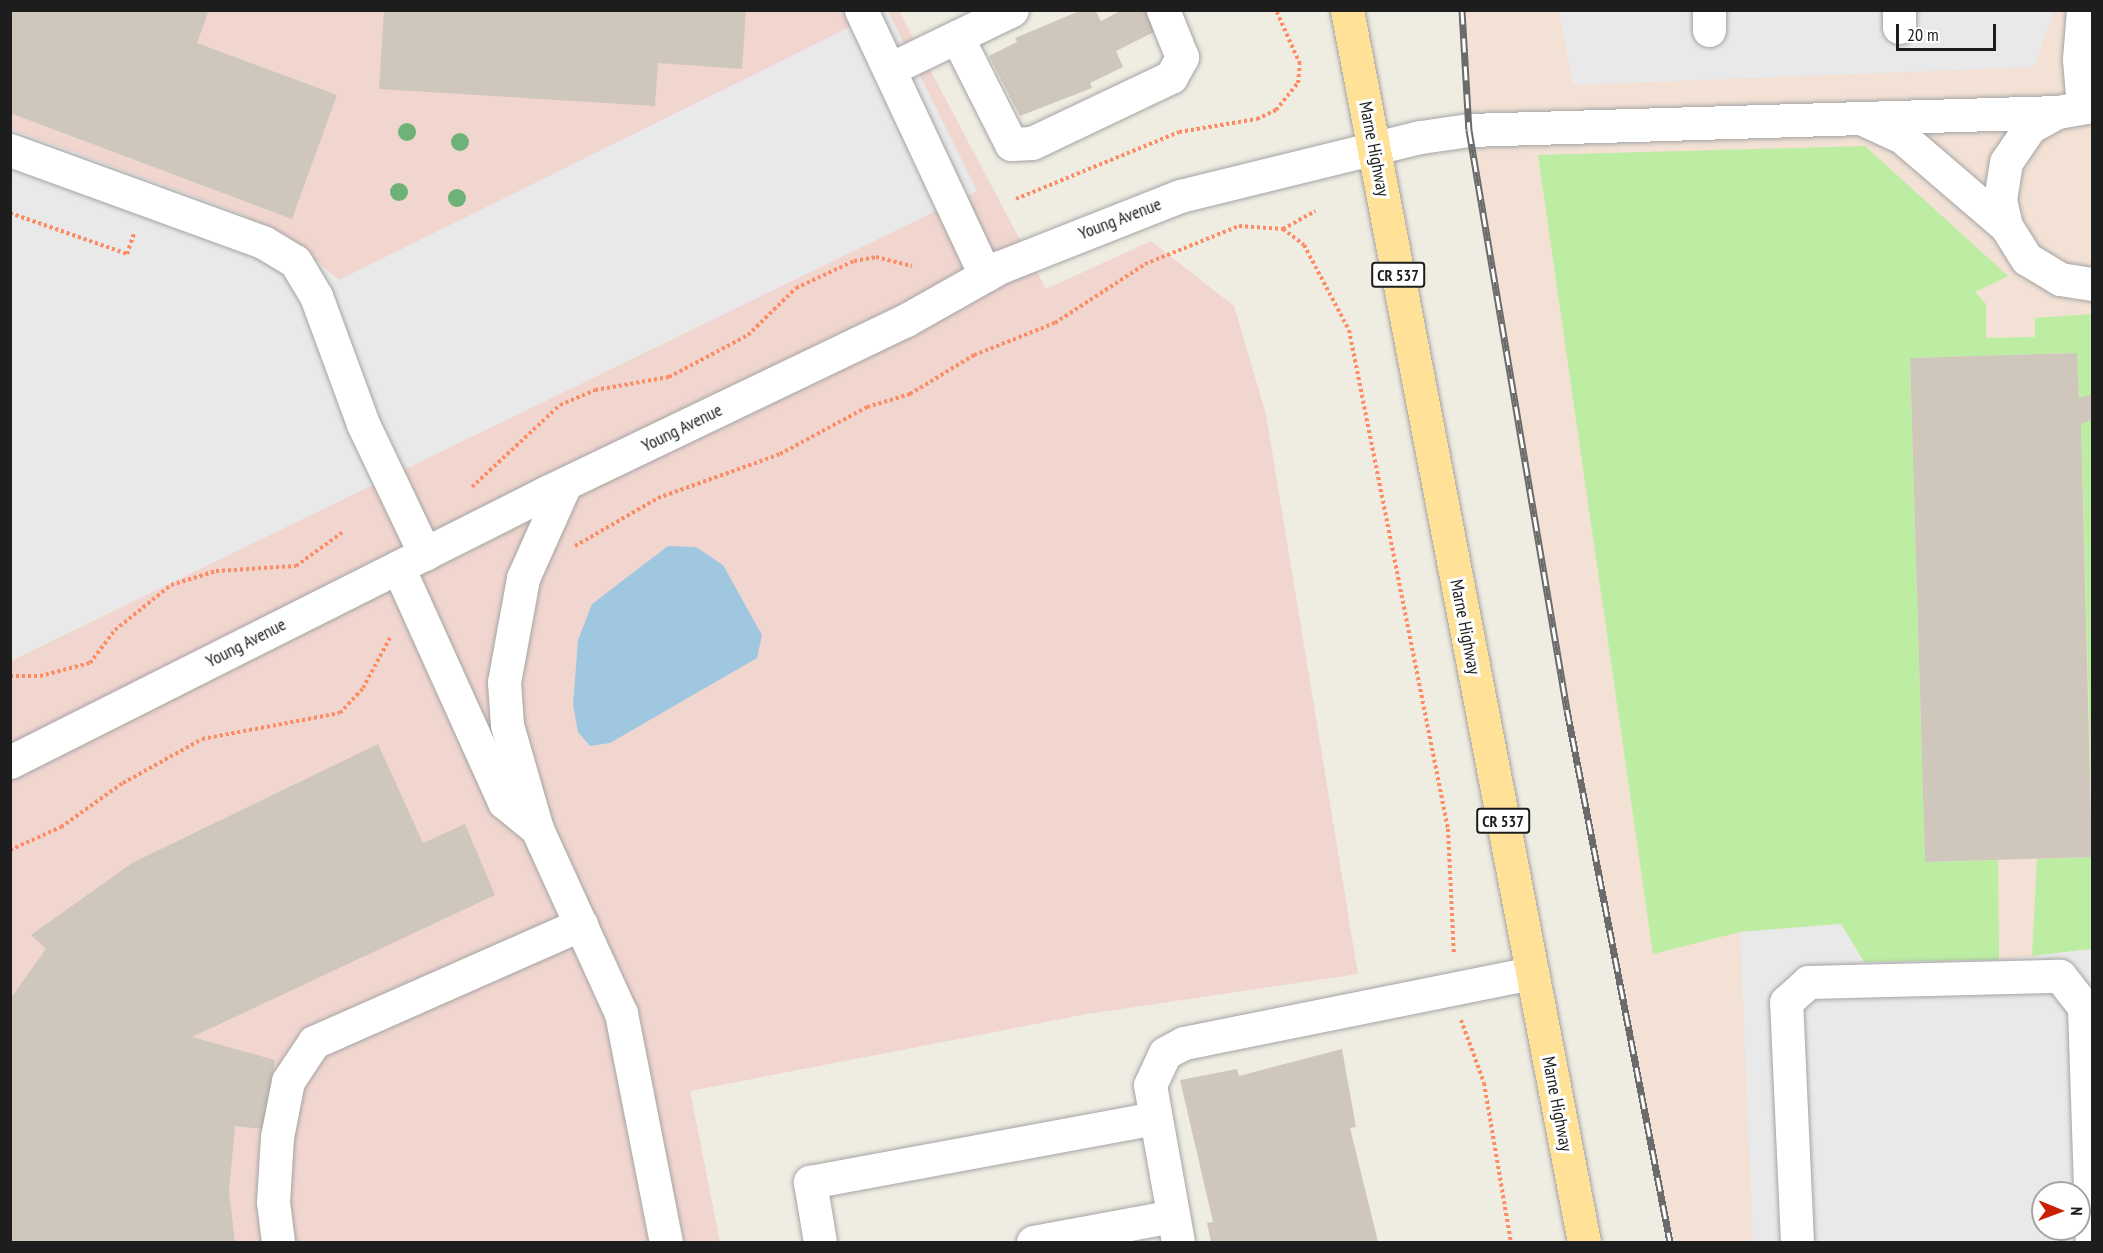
<!DOCTYPE html>
<style>
body{margin:0}
#map{position:relative;width:2103px;height:1253px;overflow:hidden;background:#efece2;font-family:"PT Sans Narrow",sans-serif}
div>[style]{position:absolute}
.commercial>*{inset:0;background:#f1d6cf}
.military>*{inset:0;background:#f2e1d4}
.grass>*{inset:0;background:#bceda3}
.parking>*{inset:0;background:#e9e9e9}
.water>*{inset:0;background:#9fc7e0}
.building>*{inset:0;background:#cfc7bb}
.path>*{height:4px;margin-top:-2px;transform-origin:0;background:repeating-linear-gradient(90deg,#ff8b63 0 3px,transparent 0 6px)}
.roads{filter:drop-shadow(0 0 2px #a4a4a4) drop-shadow(0 0 2px #a4a4a4)}
.minor>*{height:33px;margin:-16.5px;padding:0 16.5px;transform-origin:16.5px;border-radius:16.5px;background:#fff}
.major>*{height:33px;margin:-16.5px;padding:0 16.5px;transform-origin:16.5px;border-radius:16.5px;background:#ffe297}
.rail>*{height:7px;margin-top:-3.5px;transform-origin:0;background:repeating-linear-gradient(90deg,#fff 0 14px,#6b6b6b 0 28px);box-sizing:border-box;border-block:2px solid #6b6b6b}
.trees>*{width:18px;height:18px;margin:-9px;border-radius:50%;background:#6eb278}
span{translate:-50% -50%;white-space:nowrap;text-align:center;line-height:1.15;-webkit-text-stroke:6px #fff;paint-order:stroke}
.shield-label span{padding:2px 4px;background:#fff;border:2px solid;border-radius:4px;-webkit-text-stroke-width:0}
.shield-label{font-size:16px;color:#1d1d1d;font-weight:700}
.street-label{font-size:18px;color:#1d1d1d}
.frame{position:absolute;inset:0;border:12px solid #1d1d1d;pointer-events:none}
.north{position:absolute;left:2031px;top:1181px;width:60px;height:60px;box-sizing:border-box;background:#fff;border:2px solid #a5a5a5;border-radius:50%;rotate:91deg;font-size:16px;font-weight:700;line-height:24px;text-align:center;color:#1d1d1d}
.north::after{content:'';display:block;margin:auto;width:21px;height:27px;background:#ca1f00;clip-path:polygon(50% 0,100% 100%,50% 72%,0 100%)}
.scale{position:absolute;left:1896px;top:24px;width:100px;height:27px;box-sizing:border-box;border:3px solid #1d1d1d;border-top:0;padding-left:8px;font-size:18px;line-height:21px;white-space:nowrap;color:#1d1d1d;-webkit-text-stroke:4px #fff;paint-order:stroke}
</style>
<div id="map">
<div class="commercial">
<div style="clip-path:polygon(10px 11px,899px 11px,1046px 289px,1151px 241px,1234px 306px,1266px 414px,1358px 974px,1087px 1014px,690px 1091px,720px 1242px,11px 1242px)"></div>
</div>
<div class="military">
<div style="clip-path:polygon(evenodd,1462px 11px,2092px 11px,2092px 1242px,1670px 1242px,1567px 710px,1469px 131px,1462px 11px,2043px 1193px,2079px 1193px,2079px 1229px,2043px 1229px,2043px 1193px)"></div>
</div>
<div class="grass">
<div style="clip-path:polygon(1865px 146px,2008px 276px,1975px 292px,1986px 304px,1986px 338px,2035px 337px,2035px 318px,2092px 314px,2092px 394px,2079px 398px,2077px 353px,1910px 358px,1925px 862px,1998px 860px,1999px 960px,1864px 962px,1841px 924px,1740px 932px,1653px 954px,1538px 155px)"></div>
<div style="clip-path:polygon(2092px 420px,2092px 822px,2081px 424px)"></div>
<div style="clip-path:polygon(2092px 857px,2092px 949px,2032px 956px,2037px 859px)"></div>
</div>
<div class="parking">
<div style="clip-path:polygon(882px 11px,888px 11px,977px 191px,11px 661px,11px 129px,237px 212px,290px 238px,339px 280px)"></div>
<div style="clip-path:polygon(1559px 11px,2054px 11px,2034px 67px,1573px 85px)"></div>
<div style="clip-path:polygon(evenodd,1841px 924px,1864px 962px,1999px 960px,2092px 949px,2092px 1242px,1753px 1242px,1740px 932px,1841px 924px,2043px 1193px,2079px 1193px,2079px 1229px,2043px 1229px,2043px 1193px)"></div>
</div>
<div class="water">
<div style="clip-path:polygon(668px 546px,696px 547px,723px 565px,762px 635px,757px 658px,610px 743px,590px 746px,578px 732px,573px 705px,578px 640px,592px 604px)"></div>
</div>
<div class="building">
<div style="clip-path:polygon(10px 10px,209px 10px,197px 43px,337px 95px,292px 219px,10px 113px)"></div>
<div style="clip-path:polygon(384px 10px,746px 10px,742px 69px,658px 63px,655px 106px,379px 89px)"></div>
<div style="clip-path:polygon(1082px 10px,1095px 10px,1101px 21px,1122px 10px,1146px 10px,1156px 31px,1116px 51px,1123px 67px,1090px 83px,1092px 88px,1020px 116px,989px 56px,1017px 42px,1015px 38px)"></div>
<div style="clip-path:polygon(2077px 353px,2079px 398px,2092px 394px,2092px 420px,2081px 424px,2092px 857px,1925px 862px,1910px 358px)"></div>
<div style="clip-path:polygon(378px 744px,423px 843px,465px 824px,495px 895px,192px 1037px,275px 1060px,263px 1129px,235px 1126px,229px 1191px,235px 1242px,10px 1242px,10px 999px,46px 949px,31px 935px,132px 863px)"></div>
<div style="clip-path:polygon(1342px 1049px,1356px 1127px,1350px 1128px,1378px 1242px,1211px 1242px,1207px 1223px,1213px 1222px,1180px 1080px,1237px 1069px,1239px 1076px)"></div>
</div>
<div class="path">
<div style="left:1016px;top:199px;width:176px;rotate:-22.3deg"></div>
<div style="left:1179px;top:132px;width:79px;rotate:-9.5deg"></div>
<div style="left:1257px;top:119px;width:21px;rotate:-25deg"></div>
<div style="left:1276px;top:110px;width:35px;rotate:-51deg"></div>
<div style="left:1298px;top:83px;width:19px;rotate:-84deg"></div>
<div style="left:1300px;top:64px;width:59px;rotate:-114deg"></div>
<div style="left:10px;top:213px;width:124px;rotate:19.3deg"></div>
<div style="left:127px;top:254px;width:21px;rotate:-71deg"></div>
<div style="left:1283px;top:229px;width:37px;rotate:-29deg"></div>
<div style="left:472px;top:487px;width:120px;rotate:-43deg"></div>
<div style="left:560px;top:405px;width:38px;rotate:-23deg"></div>
<div style="left:595px;top:390px;width:75px;rotate:-10deg"></div>
<div style="left:669px;top:377px;width:89px;rotate:-28deg"></div>
<div style="left:748px;top:335px;width:67px;rotate:-44.4deg"></div>
<div style="left:796px;top:288px;width:64px;rotate:-25deg"></div>
<div style="left:854px;top:261px;width:22px;rotate:-10deg"></div>
<div style="left:876px;top:257px;width:37px;rotate:14deg"></div>
<div style="left:575px;top:546px;width:96px;rotate:-30deg"></div>
<div style="left:658px;top:498px;width:130px;rotate:-19.8deg"></div>
<div style="left:780px;top:454px;width:99px;rotate:-28.4deg"></div>
<div style="left:867px;top:407px;width:45px;rotate:-16.8deg"></div>
<div style="left:910px;top:394px;width:75px;rotate:-31.4deg"></div>
<div style="left:974px;top:355px;width:87px;rotate:-21.6deg"></div>
<div style="left:1055px;top:323px;width:108px;rotate:-33.2deg"></div>
<div style="left:1145px;top:264px;width:101px;rotate:-22deg"></div>
<div style="left:1239px;top:226px;width:44px;rotate:3.9deg"></div>
<div style="left:1283px;top:229px;width:26px;rotate:37deg"></div>
<div style="left:1304px;top:245px;width:96px;rotate:62.1deg"></div>
<div style="left:1349px;top:330px;width:509px;rotate:78.78deg"></div>
<div style="left:1448px;top:829px;width:125px;rotate:87.3deg"></div>
<div style="left:10px;top:676px;width:30px"></div>
<div style="left:40px;top:676px;width:52px;rotate:-14.6deg"></div>
<div style="left:90px;top:663px;width:41px;rotate:-52.9deg"></div>
<div style="left:115px;top:630px;width:72px;rotate:-38.8deg"></div>
<div style="left:171px;top:585px;width:47px;rotate:-17.3deg"></div>
<div style="left:216px;top:571px;width:80px;rotate:-3.6deg"></div>
<div style="left:296px;top:566px;width:58px;rotate:-35.9deg"></div>
<div style="left:10px;top:850px;width:56px;rotate:-24.3deg"></div>
<div style="left:61px;top:827px;width:76px;rotate:-35.4deg"></div>
<div style="left:123px;top:783px;width:90px;rotate:-29.1deg"></div>
<div style="left:202px;top:739px;width:140px;rotate:-10.7deg"></div>
<div style="left:340px;top:713px;width:34px;rotate:-47deg"></div>
<div style="left:363px;top:688px;width:59px;rotate:-61.7deg"></div>
<div style="left:1461px;top:1020px;width:67px;rotate:69.9deg"></div>
<div style="left:1484px;top:1083px;width:161px;rotate:80.4deg"></div>
</div>
<div class="roads">
<div class="minor">
<div style="left:861px;top:10px;width:293px;rotate:64.9deg"></div>
<div style="left:1709px;top:10px;width:20px;rotate:90deg"></div>
<div style="left:1899px;top:10px;width:17px;rotate:90deg"></div>
<div style="left:957px;top:37px;width:120px;rotate:63.2deg"></div>
<div style="left:1011px;top:144px;width:21px;rotate:-3deg"></div>
<div style="left:1032px;top:143px;width:154px;rotate:-25.4deg"></div>
<div style="left:1171px;top:77px;width:23px;rotate:-61deg"></div>
<div style="left:1182px;top:57px;width:51px;rotate:-112deg"></div>
<div style="left:892px;top:68px;width:133px;rotate:-25.8deg"></div>
<div style="left:2083px;top:106px;width:47px;rotate:-94.9deg"></div>
<div style="left:2079px;top:59px;width:49px;rotate:-85.3deg"></div>
<div style="left:2092px;top:106px;width:36px;rotate:170deg"></div>
<div style="left:2057px;top:112px;width:31px;rotate:151deg"></div>
<div style="left:2030px;top:127px;width:42px;rotate:124.4deg"></div>
<div style="left:2006px;top:162px;width:38px;rotate:99deg"></div>
<div style="left:2000px;top:200px;width:27px;rotate:77deg"></div>
<div style="left:2006px;top:226px;width:39px;rotate:58deg"></div>
<div style="left:2027px;top:259px;width:39px;rotate:31deg"></div>
<div style="left:2060px;top:279px;width:32px;rotate:9deg"></div>
<div style="left:1863px;top:119px;width:43px;rotate:24.8deg"></div>
<div style="left:1902px;top:137px;width:137px;rotate:40.6deg"></div>
<div style="left:10px;top:150px;width:269px;rotate:20deg"></div>
<div style="left:263px;top:242px;width:37px;rotate:31deg"></div>
<div style="left:295px;top:261px;width:41px;rotate:59deg"></div>
<div style="left:316px;top:296px;width:136px;rotate:69.8deg"></div>
<div style="left:363px;top:424px;width:144px;rotate:64.5deg"></div>
<div style="left:398px;top:567px;width:258px;rotate:65.7deg"></div>
<div style="left:504px;top:802px;width:43px;rotate:39.3deg"></div>
<div style="left:537px;top:829px;width:202px;rotate:65.5deg"></div>
<div style="left:621px;top:1013px;width:233px;rotate:78.9deg"></div>
<div style="left:10px;top:762px;width:601px;rotate:-26.69deg"></div>
<div style="left:547px;top:492px;width:398px;rotate:-25.6deg"></div>
<div style="left:906px;top:320px;width:108px;rotate:-29.4deg"></div>
<div style="left:1000px;top:267px;width:193px;rotate:-21.5deg"></div>
<div style="left:1180px;top:196px;width:248px;rotate:-13.8deg"></div>
<div style="left:1421px;top:137px;width:49px;rotate:-8.3deg"></div>
<div style="left:1469px;top:130px;width:588px;rotate:-1.75deg"></div>
<div style="left:537px;top:829px;width:108px;rotate:-106.1deg"></div>
<div style="left:507px;top:725px;width:43px;rotate:-94deg"></div>
<div style="left:504px;top:682px;width:106px;rotate:-79.6deg"></div>
<div style="left:523px;top:578px;width:103px;rotate:-65.9deg"></div>
<div style="left:278px;top:1242px;width:40px;rotate:-97.1deg"></div>
<div style="left:273px;top:1202px;width:65px;rotate:-86.5deg"></div>
<div style="left:277px;top:1137px;width:57px;rotate:-78.9deg"></div>
<div style="left:288px;top:1081px;width:47px;rotate:-56.3deg"></div>
<div style="left:314px;top:1042px;width:292px;rotate:-23.8deg"></div>
<div style="left:820px;top:1242px;width:61px;rotate:-99.5deg"></div>
<div style="left:810px;top:1182px;width:351px;rotate:-10.5deg"></div>
<div style="left:1033px;top:1242px;width:142px;rotate:-10.5deg"></div>
<div style="left:1178px;top:1242px;width:159px;rotate:-100.1deg"></div>
<div style="left:1150px;top:1085px;width:35px;rotate:-65deg"></div>
<div style="left:1165px;top:1053px;width:21px;rotate:-28deg"></div>
<div style="left:1184px;top:1043px;width:355px;rotate:-11.4deg"></div>
<div style="left:1797px;top:1242px;width:240px;rotate:-92.6deg"></div>
<div style="left:1786px;top:1002px;width:30px;rotate:-42deg"></div>
<div style="left:1808px;top:982px;width:252px;rotate:-1.4deg"></div>
<div style="left:2060px;top:976px;width:39px;rotate:52deg"></div>
<div style="left:2084px;top:1007px;width:235px;rotate:88.1deg"></div>
</div>
<div class="major">
<div style="left:1347px;top:10px;width:1255px;rotate:79.11deg"></div>
</div>
</div>
<div class="rail">
<div style="left:1462px;top:10px;width:120px;rotate:86.7deg"></div>
<div style="left:1469px;top:130px;width:588px;rotate:80.41deg"></div>
<div style="left:1567px;top:710px;width:542px;rotate:79.04deg"></div>
</div>
<div class="trees">
<div style="left:407px;top:132px"></div>
<div style="left:460px;top:142px"></div>
<div style="left:399px;top:192px"></div>
<div style="left:457px;top:198px"></div>
</div>
<div class="shield-label">
<span style="left:1398px;top:275px">CR 537</span>
<span style="left:1503px;top:821px">CR 537</span>
</div>
<div class="street-label">
<span style="left:1374px;top:149px;rotate:79deg">Marne Highway</span>
<span style="left:1120px;top:219px;rotate:-21deg">Young Avenue</span>
<span style="left:682px;top:428px;rotate:-26deg">Young Avenue</span>
<span style="left:1465px;top:627px;rotate:79deg">Marne Highway</span>
<span style="left:246px;top:643px;rotate:-27deg">Young Avenue</span>
<span style="left:1557px;top:1104px;rotate:79deg">Marne Highway</span>
</div>
<div class="frame"></div>
<div class="north">N</div>
<div class="scale">20 m</div>
</div>
